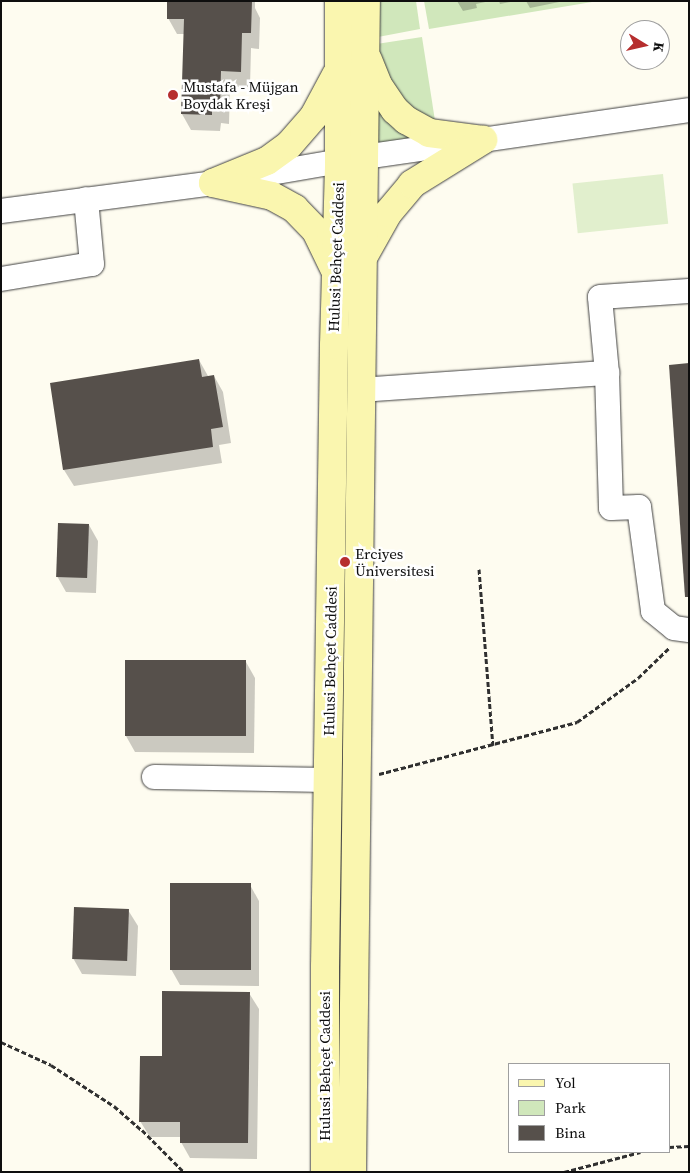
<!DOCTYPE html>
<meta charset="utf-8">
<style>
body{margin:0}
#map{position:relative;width:690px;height:1173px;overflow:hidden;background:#fefcf0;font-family:"Source Serif 4",serif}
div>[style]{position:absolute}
.green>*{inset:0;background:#d0e7bb}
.pitch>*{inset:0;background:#e1efcd;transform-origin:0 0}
.shadow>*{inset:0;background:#0003}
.building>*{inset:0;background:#56504b;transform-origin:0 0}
.path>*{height:3px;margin-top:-1.5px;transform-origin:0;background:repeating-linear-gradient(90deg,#303030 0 5px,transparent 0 7.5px)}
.roads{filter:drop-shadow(0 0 1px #414141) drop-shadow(0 0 1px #414141)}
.street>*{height:24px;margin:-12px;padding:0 12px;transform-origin:12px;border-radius:12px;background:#fff}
.secondary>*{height:28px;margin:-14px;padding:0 14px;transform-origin:14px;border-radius:14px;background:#faf6af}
.dots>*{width:14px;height:14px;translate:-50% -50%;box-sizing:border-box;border:2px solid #fff;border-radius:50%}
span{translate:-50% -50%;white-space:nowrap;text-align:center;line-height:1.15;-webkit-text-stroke:5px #fff;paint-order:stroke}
.poi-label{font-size:15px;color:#0e0e0e}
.left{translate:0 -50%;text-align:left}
.street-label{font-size:15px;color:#0e0e0e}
.frame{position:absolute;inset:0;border:2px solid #0e0e0e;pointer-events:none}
.legend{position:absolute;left:508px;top:1063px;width:162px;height:90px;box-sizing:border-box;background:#fff;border:1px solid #9f9f9f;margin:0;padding:6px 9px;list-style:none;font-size:15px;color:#0e0e0e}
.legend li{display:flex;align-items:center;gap:10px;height:25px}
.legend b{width:25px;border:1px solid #9f9f9f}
.north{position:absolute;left:620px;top:20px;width:50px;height:50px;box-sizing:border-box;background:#fff;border:1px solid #9f9f9f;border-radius:50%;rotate:99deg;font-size:14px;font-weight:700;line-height:20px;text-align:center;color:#0e0e0e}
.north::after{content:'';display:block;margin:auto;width:18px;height:22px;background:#b62e2e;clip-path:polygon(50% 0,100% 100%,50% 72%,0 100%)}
</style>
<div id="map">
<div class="green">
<div style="clip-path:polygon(358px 1px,416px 1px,420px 29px,357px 41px)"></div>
<div style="clip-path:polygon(424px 1px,598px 1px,429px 29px)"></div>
<div style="clip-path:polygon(422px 37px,438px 140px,388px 148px,370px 142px,357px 47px)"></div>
</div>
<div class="pitch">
<div style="left:663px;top:174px;width:50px;height:91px;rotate:84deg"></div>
</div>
<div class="shadow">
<div style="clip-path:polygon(168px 1px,255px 1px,255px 8px,260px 18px,259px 49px,251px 48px,250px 87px,230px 87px,229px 124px,221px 123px,220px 131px,191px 130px,182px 114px,185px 34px,177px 34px,168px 18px)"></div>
<div style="clip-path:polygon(457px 1px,490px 1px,476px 4px,477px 8px,463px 11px)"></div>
<div style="clip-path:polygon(499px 1px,515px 1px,500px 4px)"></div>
<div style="clip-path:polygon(526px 1px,564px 1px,530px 8px)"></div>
<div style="clip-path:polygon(199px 360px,208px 376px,214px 376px,223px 392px,231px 443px,219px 445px,222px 463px,74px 486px,64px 470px,51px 384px)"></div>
<div style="clip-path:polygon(89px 525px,98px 541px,96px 593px,66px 592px,57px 576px)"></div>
<div style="clip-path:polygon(246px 662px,255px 678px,254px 753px,135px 752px,126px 736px)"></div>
<div style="clip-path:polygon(250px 885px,259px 901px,259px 986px,180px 985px,171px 969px)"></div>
<div style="clip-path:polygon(128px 910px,138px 926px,136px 976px,82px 974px,73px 958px)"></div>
<div style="clip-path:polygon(249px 993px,259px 1009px,257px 1159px,190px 1158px,181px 1142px,181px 1137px,150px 1137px,140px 1121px,163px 1058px)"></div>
</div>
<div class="building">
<div style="clip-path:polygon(167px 1px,252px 1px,251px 33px,242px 33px,241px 72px,221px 71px,220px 108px,212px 108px,212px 115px,181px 114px,184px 19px,167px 19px)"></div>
<div style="clip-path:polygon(199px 359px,202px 377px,214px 375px,223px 427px,211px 429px,213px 447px,63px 470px,50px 383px)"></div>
<div style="clip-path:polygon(689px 363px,689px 597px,685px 597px,669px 365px)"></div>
<div style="left:58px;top:523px;width:31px;height:54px;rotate:2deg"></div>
<div style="left:125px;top:660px;width:121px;height:76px"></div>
<div style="left:170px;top:883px;width:81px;height:87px"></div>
<div style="left:74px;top:907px;width:55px;height:52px;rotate:2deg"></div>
<div style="clip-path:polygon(162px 991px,250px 992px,248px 1143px,180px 1143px,180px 1122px,139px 1122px,140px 1056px,162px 1056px)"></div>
</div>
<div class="path">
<div style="left:479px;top:569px;width:177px;rotate:85.5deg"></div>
<div style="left:379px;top:774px;width:205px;rotate:-14.7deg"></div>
<div style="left:577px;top:722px;width:75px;rotate:-35.8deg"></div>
<div style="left:638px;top:678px;width:43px;rotate:-44.1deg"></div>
<div style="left:1px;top:1042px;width:55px;rotate:24.7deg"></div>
<div style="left:51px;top:1065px;width:75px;rotate:33.1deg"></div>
<div style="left:114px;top:1106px;width:37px;rotate:41deg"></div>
<div style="left:142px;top:1130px;width:59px;rotate:45deg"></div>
<div style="left:669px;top:1147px;width:20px;rotate:-3deg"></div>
<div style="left:564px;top:1172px;width:79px;rotate:-14.7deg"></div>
</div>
<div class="roads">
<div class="street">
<div style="left:1px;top:211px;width:214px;rotate:-7.5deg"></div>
<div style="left:213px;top:183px;width:153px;rotate:-9.8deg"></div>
<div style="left:364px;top:157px;width:328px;rotate:-8.2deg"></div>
<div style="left:1px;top:279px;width:92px;rotate:-9.4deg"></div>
<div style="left:92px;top:264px;width:65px;rotate:-95.3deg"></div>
<div style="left:607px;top:373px;width:135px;rotate:88.3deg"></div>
<div style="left:611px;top:508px;width:28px;rotate:-2deg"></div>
<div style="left:639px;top:507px;width:105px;rotate:82.3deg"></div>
<div style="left:653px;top:611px;width:27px;rotate:39deg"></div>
<div style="left:674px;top:628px;width:15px;rotate:8deg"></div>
<div style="left:361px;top:390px;width:247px;rotate:-4deg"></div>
<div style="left:607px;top:373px;width:76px;rotate:-95.3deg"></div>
<div style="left:600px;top:297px;width:89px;rotate:-3.9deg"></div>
<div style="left:154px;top:777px;width:175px;rotate:1deg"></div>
</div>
<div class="secondary">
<div style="left:368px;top:60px;width:27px;rotate:68deg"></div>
<div style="left:378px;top:85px;width:30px;rotate:56deg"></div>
<div style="left:395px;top:110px;width:15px;rotate:42deg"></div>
<div style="left:406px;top:120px;width:26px;rotate:29deg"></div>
<div style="left:429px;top:133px;width:54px;rotate:7.4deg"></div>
<div style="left:213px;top:183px;width:58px;rotate:-22.2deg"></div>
<div style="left:267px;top:161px;width:27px;rotate:-36deg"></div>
<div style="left:289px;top:145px;width:38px;rotate:-49deg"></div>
<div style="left:314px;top:116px;width:47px;rotate:-61.8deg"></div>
<div style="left:213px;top:183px;width:60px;rotate:12.4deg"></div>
<div style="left:272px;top:196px;width:26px;rotate:29deg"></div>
<div style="left:295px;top:209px;width:30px;rotate:46deg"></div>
<div style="left:316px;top:231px;width:41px;rotate:64.1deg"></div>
<div style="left:365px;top:254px;width:47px;rotate:-60.7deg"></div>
<div style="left:388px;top:213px;width:38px;rotate:-50deg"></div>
<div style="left:412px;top:184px;width:84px;rotate:-31.8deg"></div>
<div style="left:325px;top:1172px;width:205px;rotate:-90deg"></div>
<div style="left:325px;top:967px;width:622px;rotate:-89.17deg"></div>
<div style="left:334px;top:345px;width:183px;rotate:-88.4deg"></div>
<div style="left:339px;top:162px;width:161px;rotate:-90deg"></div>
<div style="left:352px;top:1172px;width:1171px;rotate:-89.32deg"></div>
</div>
</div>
<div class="dots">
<div style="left:173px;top:95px;background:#b62e2e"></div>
<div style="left:345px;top:562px;background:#b62e2e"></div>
</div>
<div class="poi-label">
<span class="left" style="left:183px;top:95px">Mustafa - Müjgan<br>Boydak Kreşi</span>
<span class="left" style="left:355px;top:562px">Erciyes<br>Üniversitesi</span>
</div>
<div class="street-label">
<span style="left:336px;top:257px;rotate:-88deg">Hulusi Behçet Caddesi</span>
<span style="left:330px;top:661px;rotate:-89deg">Hulusi Behçet Caddesi</span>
<span style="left:325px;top:1066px;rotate:-90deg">Hulusi Behçet Caddesi</span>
</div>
<div class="frame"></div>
<ul class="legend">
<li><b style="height:6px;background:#faf6af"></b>Yol</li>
<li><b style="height:14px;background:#d0e7bb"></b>Park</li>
<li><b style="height:14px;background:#56504b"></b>Bina</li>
</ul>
<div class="north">K</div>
</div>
